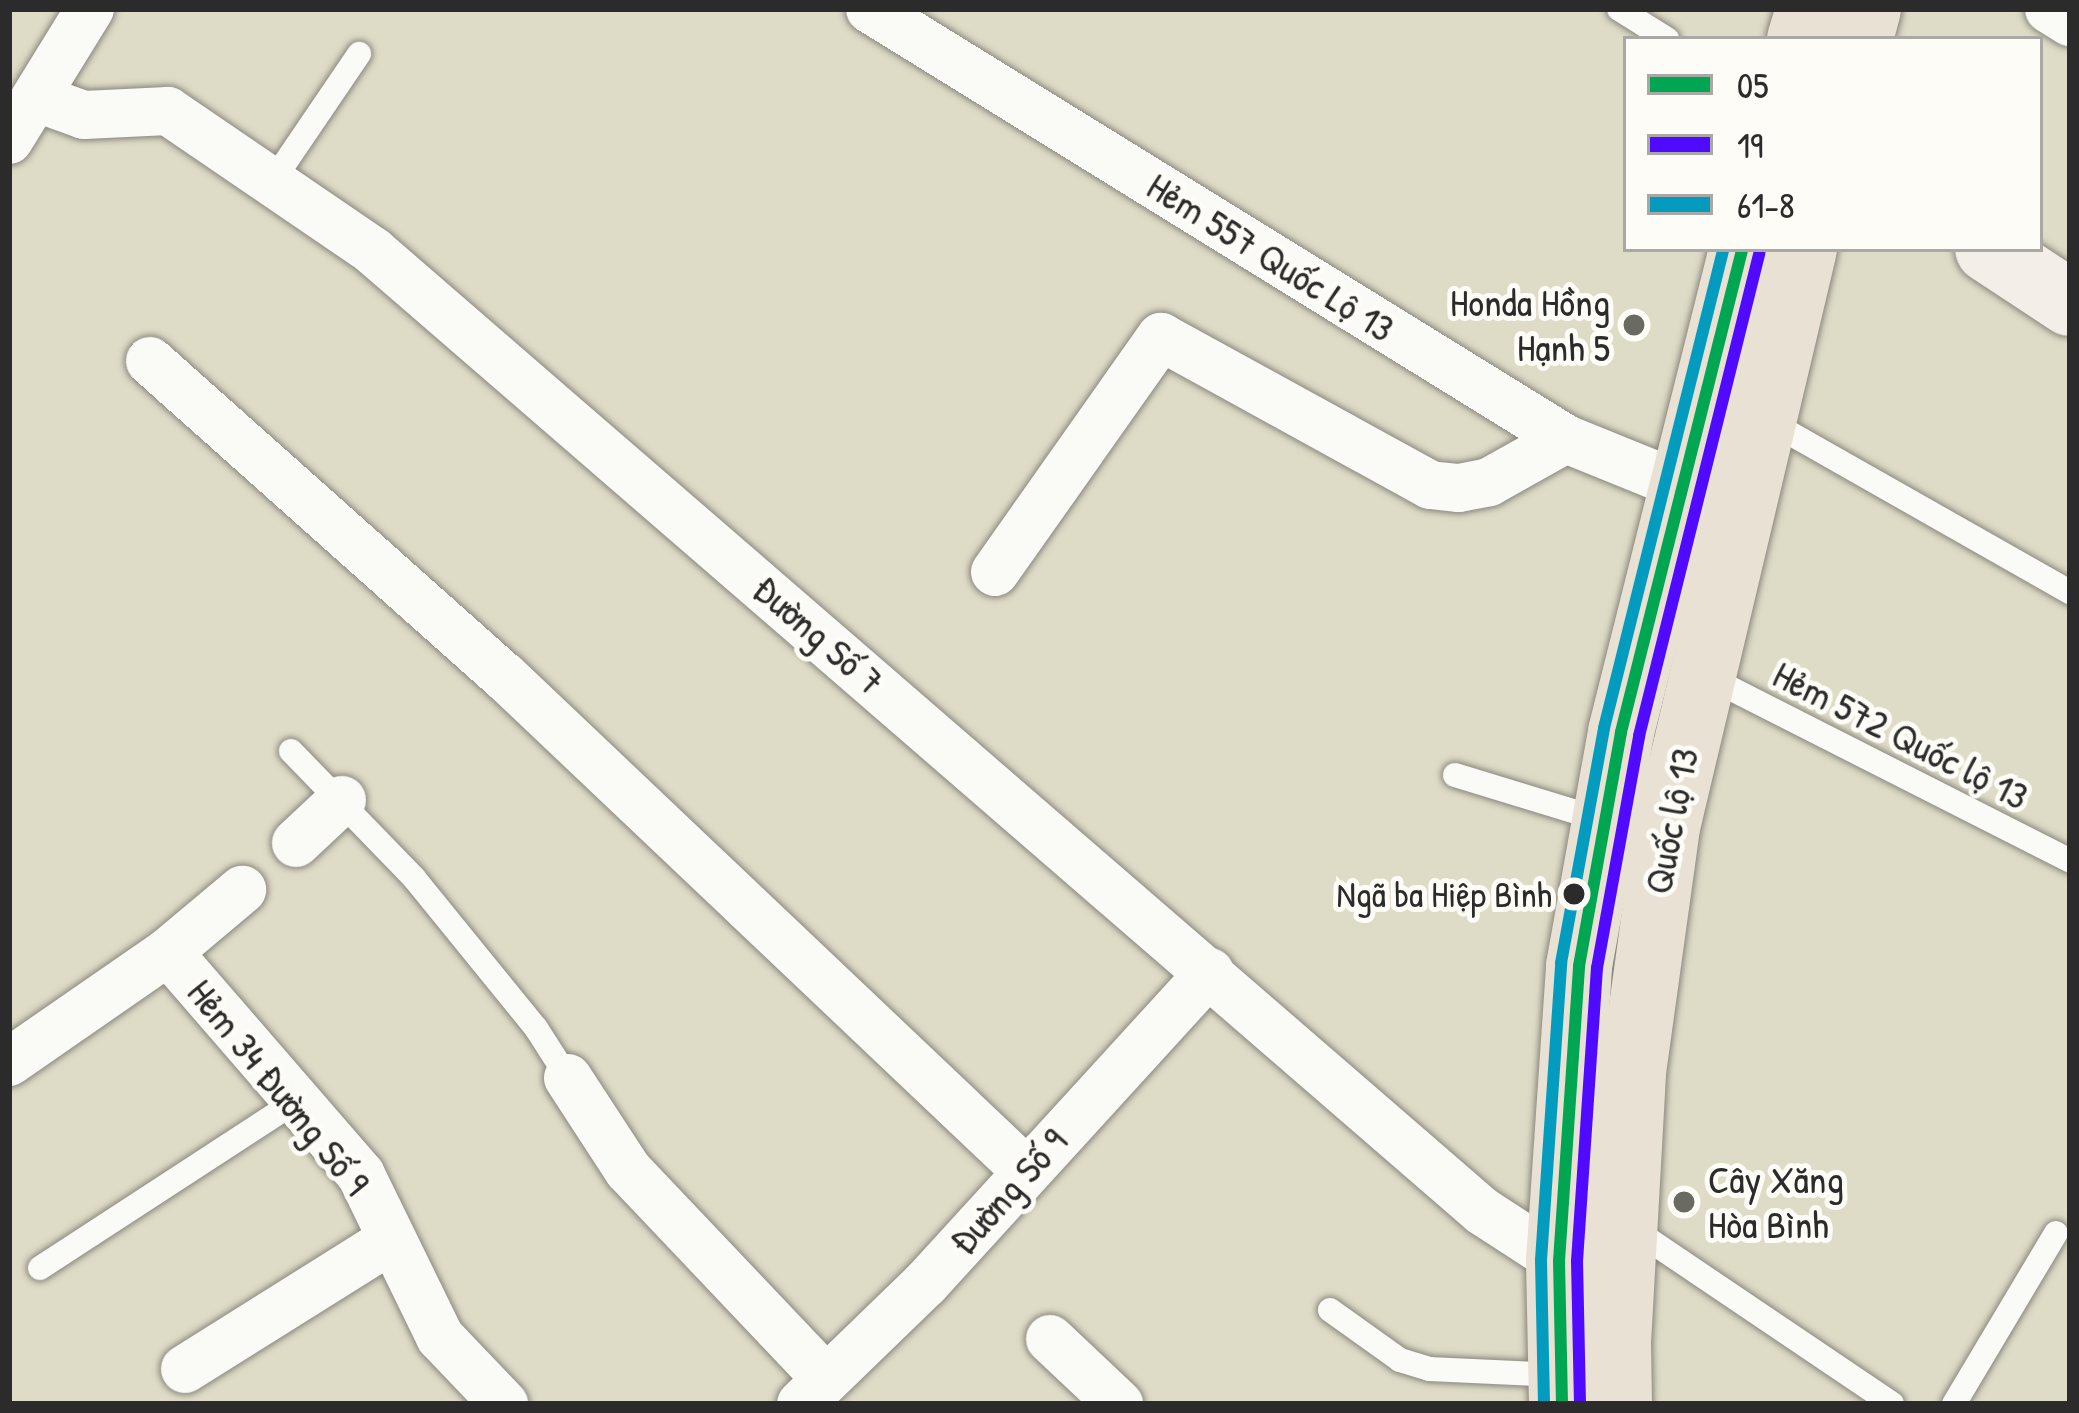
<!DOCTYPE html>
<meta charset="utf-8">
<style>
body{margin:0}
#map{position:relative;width:2079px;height:1413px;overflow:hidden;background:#dedbc7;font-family:"Patrick Hand",sans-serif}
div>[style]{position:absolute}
.roads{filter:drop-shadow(0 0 3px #8a887e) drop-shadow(0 0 3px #8a887e)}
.service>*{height:24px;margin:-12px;padding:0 12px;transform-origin:12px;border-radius:12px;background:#fafaf7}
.minor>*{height:48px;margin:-24px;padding:0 24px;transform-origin:24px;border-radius:24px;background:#fafaf7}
.secondary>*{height:66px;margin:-33px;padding:0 33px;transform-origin:33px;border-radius:33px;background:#f3efe8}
.trunk>*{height:66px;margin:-33px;padding:0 33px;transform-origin:33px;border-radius:33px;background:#e8e1d4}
.bus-1>*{height:12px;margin:-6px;padding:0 6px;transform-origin:6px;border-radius:6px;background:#00a651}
.bus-2>*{height:12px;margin:-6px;padding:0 6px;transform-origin:6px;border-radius:6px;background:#4f0aff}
.bus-3>*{height:12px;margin:-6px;padding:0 6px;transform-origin:6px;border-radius:6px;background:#049cbe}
.dots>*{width:33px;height:33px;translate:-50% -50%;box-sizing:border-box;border:6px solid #fdfcf7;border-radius:50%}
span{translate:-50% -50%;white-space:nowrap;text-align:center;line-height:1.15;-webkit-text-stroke:10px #fdfcf7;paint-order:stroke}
.bus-label{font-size:36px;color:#2b2b2b}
.right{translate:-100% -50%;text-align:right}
.street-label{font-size:39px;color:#2b2b2b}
.poi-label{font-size:39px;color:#2b2b2b}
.left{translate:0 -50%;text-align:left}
.frame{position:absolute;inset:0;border:12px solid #2b2b2b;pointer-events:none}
.legend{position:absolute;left:1623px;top:36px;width:420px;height:216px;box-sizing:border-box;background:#fdfcf7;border:3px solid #a9a8a5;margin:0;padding:15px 21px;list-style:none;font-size:36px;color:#2b2b2b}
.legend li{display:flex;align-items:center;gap:24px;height:60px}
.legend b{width:60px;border:3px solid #a9a8a5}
</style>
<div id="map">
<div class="roads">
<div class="service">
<div style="left:1619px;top:9px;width:57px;rotate:32deg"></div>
<div style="left:272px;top:182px;width:155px;rotate:-55.8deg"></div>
<div style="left:1765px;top:419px;width:351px;rotate:29.6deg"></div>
<div style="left:1708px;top:677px;width:406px;rotate:26.9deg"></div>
<div style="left:291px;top:751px;width:177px;rotate:45.9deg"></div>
<div style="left:414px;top:878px;width:193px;rotate:50.9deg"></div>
<div style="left:536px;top:1028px;width:59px;rotate:57.4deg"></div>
<div style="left:1455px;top:775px;width:154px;rotate:17deg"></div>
<div style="left:1630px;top:1227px;width:316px;rotate:34deg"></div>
<div style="left:40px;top:1268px;width:306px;rotate:-33.1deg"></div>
<div style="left:1330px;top:1310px;width:86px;rotate:35.5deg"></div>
<div style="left:1400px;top:1360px;width:30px;rotate:17deg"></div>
<div style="left:1429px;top:1369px;width:130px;rotate:2.6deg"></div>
<div style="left:1954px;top:1404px;width:199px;rotate:-59.2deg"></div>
</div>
<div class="minor">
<div style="left:870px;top:9px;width:818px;rotate:31.71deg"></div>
<div style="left:1566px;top:439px;width:125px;rotate:22.1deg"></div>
<div style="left:2049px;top:9px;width:25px;rotate:32deg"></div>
<div style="left:37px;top:98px;width:50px;rotate:19.9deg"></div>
<div style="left:84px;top:115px;width:84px;rotate:-2.7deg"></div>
<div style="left:168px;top:111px;width:248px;rotate:34.3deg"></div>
<div style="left:373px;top:251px;width:1467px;rotate:40.88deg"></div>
<div style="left:1482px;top:1211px;width:92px;rotate:33deg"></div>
<div style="left:9px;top:140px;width:154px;rotate:-58.3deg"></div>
<div style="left:150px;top:361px;width:474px;rotate:41.7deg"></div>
<div style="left:504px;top:676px;width:718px;rotate:43.48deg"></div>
<div style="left:995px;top:572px;width:288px;rotate:-54.8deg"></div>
<div style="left:1161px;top:337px;width:307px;rotate:28.8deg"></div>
<div style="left:1430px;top:485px;width:29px;rotate:6deg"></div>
<div style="left:1459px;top:488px;width:31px;rotate:-11deg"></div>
<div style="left:1489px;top:482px;width:88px;rotate:-29.2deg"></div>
<div style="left:296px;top:843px;width:63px;rotate:-43.1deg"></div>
<div style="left:168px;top:952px;width:295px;rotate:49.1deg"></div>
<div style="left:361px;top:1175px;width:180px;rotate:64deg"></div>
<div style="left:440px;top:1337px;width:93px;rotate:46.3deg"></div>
<div style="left:9px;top:1062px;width:193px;rotate:-34.7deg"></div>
<div style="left:168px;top:952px;width:97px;rotate:-40deg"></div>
<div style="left:568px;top:1078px;width:110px;rotate:56.9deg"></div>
<div style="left:628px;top:1170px;width:288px;rotate:46.5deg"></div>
<div style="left:1050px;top:1339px;width:95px;rotate:43.3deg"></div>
<div style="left:185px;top:1369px;width:244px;rotate:-32.1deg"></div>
<div style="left:801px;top:1404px;width:174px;rotate:-44.1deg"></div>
<div style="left:926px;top:1283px;width:421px;rotate:-47.6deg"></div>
</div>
<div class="secondary">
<div style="left:1988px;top:249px;width:98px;rotate:33.4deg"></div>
</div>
<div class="trunk">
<div style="left:1800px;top:39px;width:31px;rotate:-73deg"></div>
<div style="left:1860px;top:39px;width:31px;rotate:-75deg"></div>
<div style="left:1562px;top:1404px;width:143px;rotate:-91.2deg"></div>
<div style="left:1559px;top:1261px;width:296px;rotate:-86.1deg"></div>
<div style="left:1579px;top:966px;width:238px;rotate:-79.8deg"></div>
<div style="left:1621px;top:732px;width:498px;rotate:-75.9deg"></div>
<div style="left:1619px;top:1404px;width:61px;rotate:-90.9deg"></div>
<div style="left:1618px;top:1343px;width:271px;rotate:-86.8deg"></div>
<div style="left:1633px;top:1072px;width:247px;rotate:-82.1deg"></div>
<div style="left:1667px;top:827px;width:594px;rotate:-76.67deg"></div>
</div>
</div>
<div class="bus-1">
<div style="left:1562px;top:1404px;width:143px;rotate:-91.2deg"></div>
<div style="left:1559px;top:1261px;width:296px;rotate:-86.1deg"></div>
<div style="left:1579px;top:966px;width:238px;rotate:-79.8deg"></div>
<div style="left:1621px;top:732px;width:498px;rotate:-75.9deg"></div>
</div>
<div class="bus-2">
<div style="left:1580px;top:1404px;width:143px;rotate:-91.2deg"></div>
<div style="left:1577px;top:1261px;width:294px;rotate:-86.1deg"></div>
<div style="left:1597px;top:968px;width:236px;rotate:-79.7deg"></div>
<div style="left:1639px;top:736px;width:498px;rotate:-76deg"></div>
</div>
<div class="bus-3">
<div style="left:1544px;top:1404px;width:144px;rotate:-91.2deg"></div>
<div style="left:1541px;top:1260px;width:298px;rotate:-86.1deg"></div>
<div style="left:1561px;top:963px;width:239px;rotate:-79.6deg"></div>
<div style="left:1604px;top:728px;width:494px;rotate:-76deg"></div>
</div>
<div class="dots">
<div style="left:1634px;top:325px;background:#6a6962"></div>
<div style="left:1574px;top:894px;background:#2b2b2b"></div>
<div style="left:1684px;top:1202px;background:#6a6962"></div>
</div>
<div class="bus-label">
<span class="right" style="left:1552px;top:894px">Ngã ba Hiệp Bình</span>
</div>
<div class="street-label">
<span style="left:1271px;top:257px;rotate:32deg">Hẻm 557 Quốc Lộ 13</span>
<span style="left:819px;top:635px;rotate:41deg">Đường Số 7</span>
<span style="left:1901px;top:735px;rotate:27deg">Hẻm 572 Quốc lộ 13</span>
<span style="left:1671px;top:821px;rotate:-79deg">Quốc lộ 13</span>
<span style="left:279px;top:1087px;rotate:51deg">Hẻm 34 Đường Số 9</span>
<span style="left:1008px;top:1191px;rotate:-48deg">Đường Số 9</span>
</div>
<div class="poi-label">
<span class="right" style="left:1610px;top:325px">Honda Hồng<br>Hạnh 5</span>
<span class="left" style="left:1708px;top:1202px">Cây Xăng<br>Hòa Bình</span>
</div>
<div class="frame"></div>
<ul class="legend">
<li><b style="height:15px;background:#00a651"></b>05</li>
<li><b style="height:15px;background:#4f0aff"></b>19</li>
<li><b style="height:15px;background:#049cbe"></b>61-8</li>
</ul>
</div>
